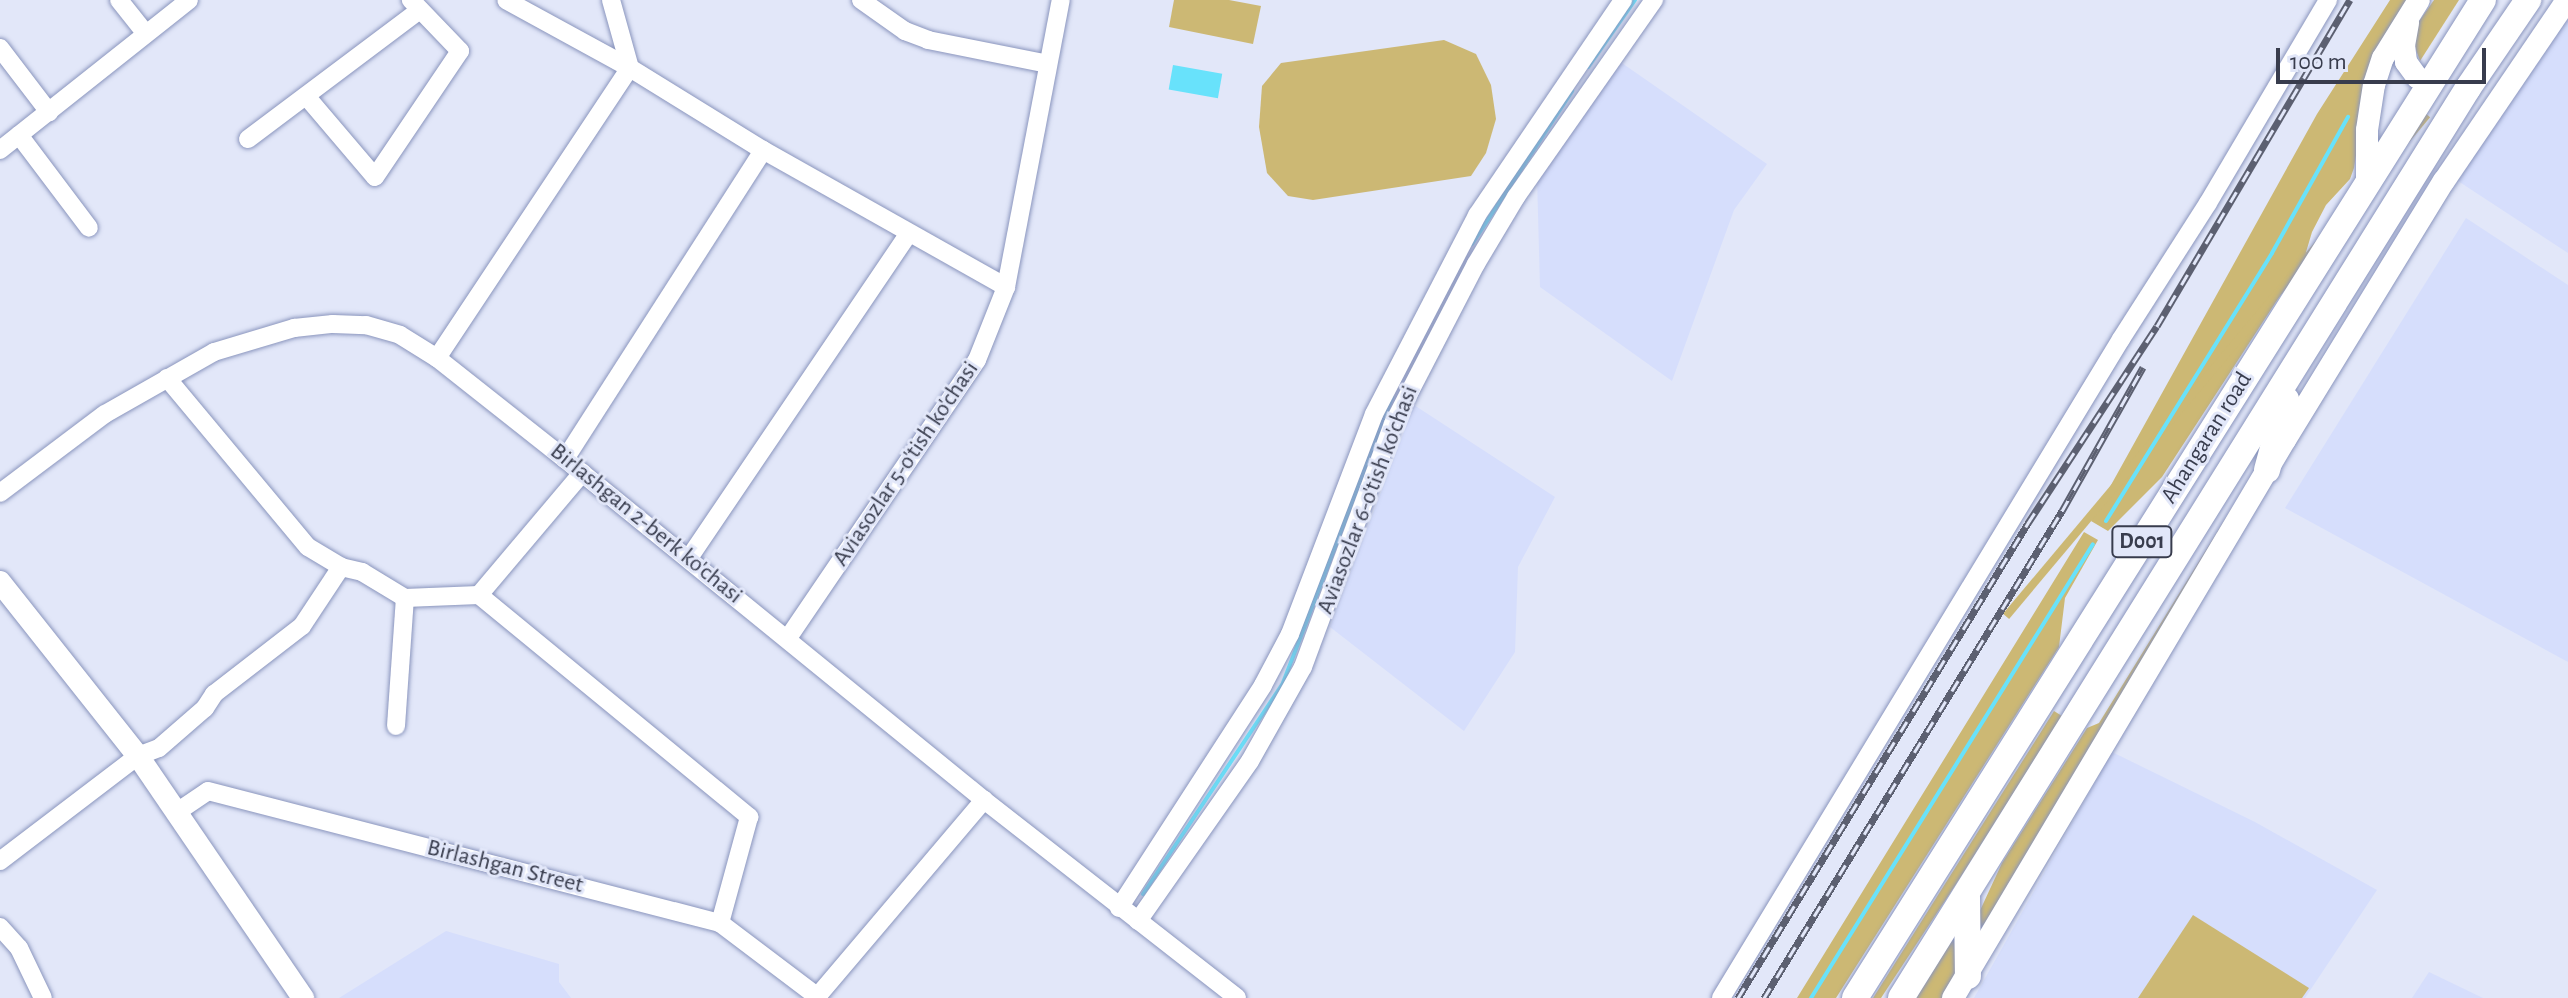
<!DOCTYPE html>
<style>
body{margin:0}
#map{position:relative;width:2568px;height:998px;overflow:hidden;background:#e2e7f9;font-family:"Alegreya Sans",sans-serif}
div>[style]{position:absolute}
.built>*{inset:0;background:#d6defc}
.green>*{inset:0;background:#ccb874;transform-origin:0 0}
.water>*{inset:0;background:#68e2fb;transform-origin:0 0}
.stream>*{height:4px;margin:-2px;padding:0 2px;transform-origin:2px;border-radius:2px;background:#68e2fb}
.roads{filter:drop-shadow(0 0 2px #8a95bd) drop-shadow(0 0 2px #8a95bd)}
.minor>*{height:18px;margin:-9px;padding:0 9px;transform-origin:9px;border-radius:9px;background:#fff}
.major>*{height:22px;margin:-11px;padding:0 11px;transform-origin:11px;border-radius:11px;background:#fff}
.highway>*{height:26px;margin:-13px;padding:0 13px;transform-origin:13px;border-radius:13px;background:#fff}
.rail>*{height:7px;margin-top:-3.5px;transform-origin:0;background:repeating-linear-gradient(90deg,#e2e7f9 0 12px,#5c6071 0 24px);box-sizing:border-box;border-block:2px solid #5c6071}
span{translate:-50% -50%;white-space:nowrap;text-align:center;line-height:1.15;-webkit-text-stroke:6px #e2e7f9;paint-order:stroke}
.shield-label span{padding:2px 6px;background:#e2e7f9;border:2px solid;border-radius:6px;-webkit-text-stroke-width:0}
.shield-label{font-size:22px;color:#383c4d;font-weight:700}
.street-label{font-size:24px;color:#383c4d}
.scale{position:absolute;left:2276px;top:48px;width:210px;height:36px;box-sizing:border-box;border:4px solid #383c4d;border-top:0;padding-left:10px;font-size:24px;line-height:28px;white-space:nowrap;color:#383c4d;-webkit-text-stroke:6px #e2e7f9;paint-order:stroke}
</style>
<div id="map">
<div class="built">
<div style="clip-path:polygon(2568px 16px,2568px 253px,2455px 179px)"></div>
<div style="clip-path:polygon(1619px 61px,1767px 164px,1734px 210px,1672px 381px,1540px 287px,1537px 177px)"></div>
<div style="clip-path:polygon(2466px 218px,2568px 285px,2568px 662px,2285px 508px)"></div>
<div style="clip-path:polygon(1414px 405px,1555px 497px,1518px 567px,1515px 652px,1464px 731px,1330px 627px)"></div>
<div style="clip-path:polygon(2112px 752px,2255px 822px,2377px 890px,2305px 998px,1974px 998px)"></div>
<div style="clip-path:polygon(446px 931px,559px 964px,559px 982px,571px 998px,339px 998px)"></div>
<div style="clip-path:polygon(2429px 972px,2483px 998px,2412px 998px)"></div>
</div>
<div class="green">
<div style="clip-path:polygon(1174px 0,1229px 0,1261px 6px,1253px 44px,1169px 27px)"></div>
<div style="clip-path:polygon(2390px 0,2407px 0,2367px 86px,2354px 168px,2350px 179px,2326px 205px,2312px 232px,2304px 259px,2162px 477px,2108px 531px,2091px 521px,2317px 114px)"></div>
<div style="clip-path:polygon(2434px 0,2459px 0,2420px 61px,2414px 44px,2415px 27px)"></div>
<div style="clip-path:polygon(1444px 40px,1476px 54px,1491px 85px,1496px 119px,1486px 153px,1471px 176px,1313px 200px,1288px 196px,1267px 173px,1259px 127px,1262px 86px,1281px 63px)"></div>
<div style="left:2424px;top:112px;width:8px;height:655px;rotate:40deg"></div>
<div style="clip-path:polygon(2261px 461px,1979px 936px,1977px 917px,2002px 863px,2087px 728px,2099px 723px)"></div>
<div style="clip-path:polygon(2084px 532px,2098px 540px,2065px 598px,2059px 647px,1836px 998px,1797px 998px)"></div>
<div style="clip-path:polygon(2054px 711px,2062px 716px,1962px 875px,1881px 998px,1873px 998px)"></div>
<div style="clip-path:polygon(2193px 915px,2309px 988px,2302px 998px,2138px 998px)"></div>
<div style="clip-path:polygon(1958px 936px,1960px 971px,1942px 998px,1916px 998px,1954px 937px)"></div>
</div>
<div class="water">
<div style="left:1173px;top:65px;width:50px;height:25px;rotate:10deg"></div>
</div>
<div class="stream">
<div style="left:1588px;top:67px;width:82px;rotate:-55deg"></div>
<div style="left:1472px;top:244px;width:183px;rotate:-56.8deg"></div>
<div style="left:2106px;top:521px;width:315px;rotate:-58.2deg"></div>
<div style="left:2272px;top:253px;width:156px;rotate:-60.8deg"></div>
<div style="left:1143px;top:894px;width:253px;rotate:-56.4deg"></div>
<div style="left:1283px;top:683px;width:306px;rotate:-69.1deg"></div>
<div style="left:1811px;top:998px;width:534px;rotate:-58.15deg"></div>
</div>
<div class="roads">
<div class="minor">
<div style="left:119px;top:0;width:43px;rotate:51.5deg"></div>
<div style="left:611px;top:0;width:71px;rotate:74.4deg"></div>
<div style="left:630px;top:68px;width:156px;rotate:31.7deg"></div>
<div style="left:763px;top:150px;width:279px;rotate:29.4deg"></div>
<div style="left:861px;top:0;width:54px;rotate:35.2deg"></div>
<div style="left:905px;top:31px;width:25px;rotate:21deg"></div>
<div style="left:928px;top:40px;width:122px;rotate:11.3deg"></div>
<div style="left:0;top:48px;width:81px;rotate:52.6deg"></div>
<div style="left:306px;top:96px;width:106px;rotate:49.6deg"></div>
<div style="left:375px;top:177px;width:152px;rotate:-56deg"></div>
<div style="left:460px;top:51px;width:71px;rotate:-133.9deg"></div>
<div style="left:19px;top:135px;width:116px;rotate:53deg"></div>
<div style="left:248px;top:139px;width:215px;rotate:-36.9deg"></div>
<div style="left:0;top:150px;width:241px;rotate:-38.4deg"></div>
<div style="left:437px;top:358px;width:348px;rotate:-56.4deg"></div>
<div style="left:630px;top:68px;width:141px;rotate:-151.3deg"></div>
<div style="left:167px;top:378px;width:220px;rotate:50.2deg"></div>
<div style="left:308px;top:547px;width:39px;rotate:31deg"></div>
<div style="left:341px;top:567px;width:22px;rotate:13deg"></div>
<div style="left:362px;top:572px;width:50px;rotate:31.2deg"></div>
<div style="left:405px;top:598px;width:74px;rotate:-2.3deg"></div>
<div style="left:479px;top:595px;width:160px;rotate:-49.8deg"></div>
<div style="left:565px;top:459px;width:367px;rotate:-57.3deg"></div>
<div style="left:0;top:493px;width:131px;rotate:-37deg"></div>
<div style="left:105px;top:414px;width:125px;rotate:-29.6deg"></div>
<div style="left:214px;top:352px;width:84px;rotate:-16.7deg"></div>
<div style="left:294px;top:328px;width:39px;rotate:-6deg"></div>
<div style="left:333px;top:324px;width:33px;rotate:2deg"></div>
<div style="left:366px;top:325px;width:35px;rotate:16deg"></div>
<div style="left:400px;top:335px;width:44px;rotate:31.9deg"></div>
<div style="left:437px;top:358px;width:163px;rotate:38.3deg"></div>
<div style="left:565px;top:459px;width:540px;rotate:39.14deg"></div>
<div style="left:984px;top:800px;width:321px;rotate:38deg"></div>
<div style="left:689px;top:558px;width:390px;rotate:-55.9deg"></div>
<div style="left:479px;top:595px;width:350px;rotate:39.4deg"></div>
<div style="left:749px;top:817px;width:110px;rotate:105.3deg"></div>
<div style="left:788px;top:638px;width:336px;rotate:-55.8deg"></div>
<div style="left:977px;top:360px;width:79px;rotate:-68.3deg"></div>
<div style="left:1006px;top:287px;width:292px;rotate:-79.2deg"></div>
<div style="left:396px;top:726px;width:128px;rotate:-86deg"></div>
<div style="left:177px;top:812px;width:37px;rotate:-34deg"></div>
<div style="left:208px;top:791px;width:529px;rotate:14.46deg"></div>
<div style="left:720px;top:923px;width:124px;rotate:37.1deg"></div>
<div style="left:0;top:861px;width:173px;rotate:-37.3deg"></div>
<div style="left:138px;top:756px;width:22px;rotate:-21deg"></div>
<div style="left:159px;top:748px;width:61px;rotate:-41deg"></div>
<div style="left:205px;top:708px;width:17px;rotate:-57deg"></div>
<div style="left:214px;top:694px;width:111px;rotate:-37.7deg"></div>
<div style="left:302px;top:626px;width:71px;rotate:-56.5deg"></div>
<div style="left:1119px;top:908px;width:265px;rotate:-57.1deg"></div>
<div style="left:1263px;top:685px;width:58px;rotate:-62.1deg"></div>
<div style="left:1290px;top:634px;width:235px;rotate:-69.1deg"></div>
<div style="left:1374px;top:414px;width:224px;rotate:-62.6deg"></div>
<div style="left:1477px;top:215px;width:260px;rotate:-55.8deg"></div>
<div style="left:1138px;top:921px;width:195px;rotate:-55deg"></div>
<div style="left:1250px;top:761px;width:108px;rotate:-60.6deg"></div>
<div style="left:1303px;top:667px;width:259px;rotate:-69.7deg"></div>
<div style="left:1393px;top:424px;width:180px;rotate:-62.6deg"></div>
<div style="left:1476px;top:264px;width:78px;rotate:-59.2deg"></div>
<div style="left:1516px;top:197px;width:241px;rotate:-55deg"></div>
<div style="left:0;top:927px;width:28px;rotate:48deg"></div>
<div style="left:19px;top:948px;width:55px;rotate:64.4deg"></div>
<div style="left:816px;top:998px;width:260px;rotate:-49.7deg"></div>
<div style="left:1721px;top:998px;width:771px;rotate:-58.74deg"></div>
<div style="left:2121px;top:339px;width:161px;rotate:-57.4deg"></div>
<div style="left:2208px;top:203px;width:236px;rotate:-59.4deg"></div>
</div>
<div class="major">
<div style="left:2408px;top:23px;width:22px;rotate:100deg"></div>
<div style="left:2404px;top:45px;width:17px;rotate:83deg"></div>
<div style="left:2406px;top:62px;width:19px;rotate:54deg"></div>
<div style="left:2417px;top:77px;width:13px;rotate:32deg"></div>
<div style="left:2367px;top:182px;width:52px;rotate:-90deg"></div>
<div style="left:2367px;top:130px;width:46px;rotate:-81.2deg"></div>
<div style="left:2374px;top:85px;width:28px;rotate:-72deg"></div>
<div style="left:2383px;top:58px;width:68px;rotate:-58.2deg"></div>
<div style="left:0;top:582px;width:222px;rotate:51.6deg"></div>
<div style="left:138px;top:756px;width:293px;rotate:55.7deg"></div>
<div style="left:1953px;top:998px;width:649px;rotate:-59.25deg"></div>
<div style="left:2285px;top:440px;width:304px;rotate:-58.5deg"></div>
<div style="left:2444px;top:181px;width:219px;rotate:-55.8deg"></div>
</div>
<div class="highway">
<div style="left:2267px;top:470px;width:73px;rotate:-74.8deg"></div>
<div style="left:1967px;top:897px;width:79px;rotate:89.3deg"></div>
<div style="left:1855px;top:998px;width:1179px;rotate:-57.82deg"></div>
<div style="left:1901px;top:998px;width:1072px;rotate:-58.07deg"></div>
<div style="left:2468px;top:88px;width:107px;rotate:-55.7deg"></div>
</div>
</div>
<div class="rail">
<div style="left:1738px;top:998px;width:557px;rotate:-58.59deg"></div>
<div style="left:2028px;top:523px;width:235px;rotate:-56.8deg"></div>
<div style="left:2157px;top:326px;width:379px;rotate:-59.4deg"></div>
<div style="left:1764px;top:998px;width:571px;rotate:-58.54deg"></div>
<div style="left:2062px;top:511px;width:165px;rotate:-60.6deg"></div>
</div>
<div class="shield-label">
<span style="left:2142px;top:542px">D001</span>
</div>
<div class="street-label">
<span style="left:2207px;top:438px;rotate:-58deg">Ahangaran road</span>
<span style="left:906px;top:464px;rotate:-56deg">Aviasozlar 5-o'tish ko'chasi</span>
<span style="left:1368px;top:500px;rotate:-69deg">Aviasozlar 6-o'tish ko'chasi</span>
<span style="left:646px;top:524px;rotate:39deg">Birlashgan 2-berk ko'chasi</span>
<span style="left:505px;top:867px;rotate:14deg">Birlashgan Street</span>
</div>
<div class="scale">100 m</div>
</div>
